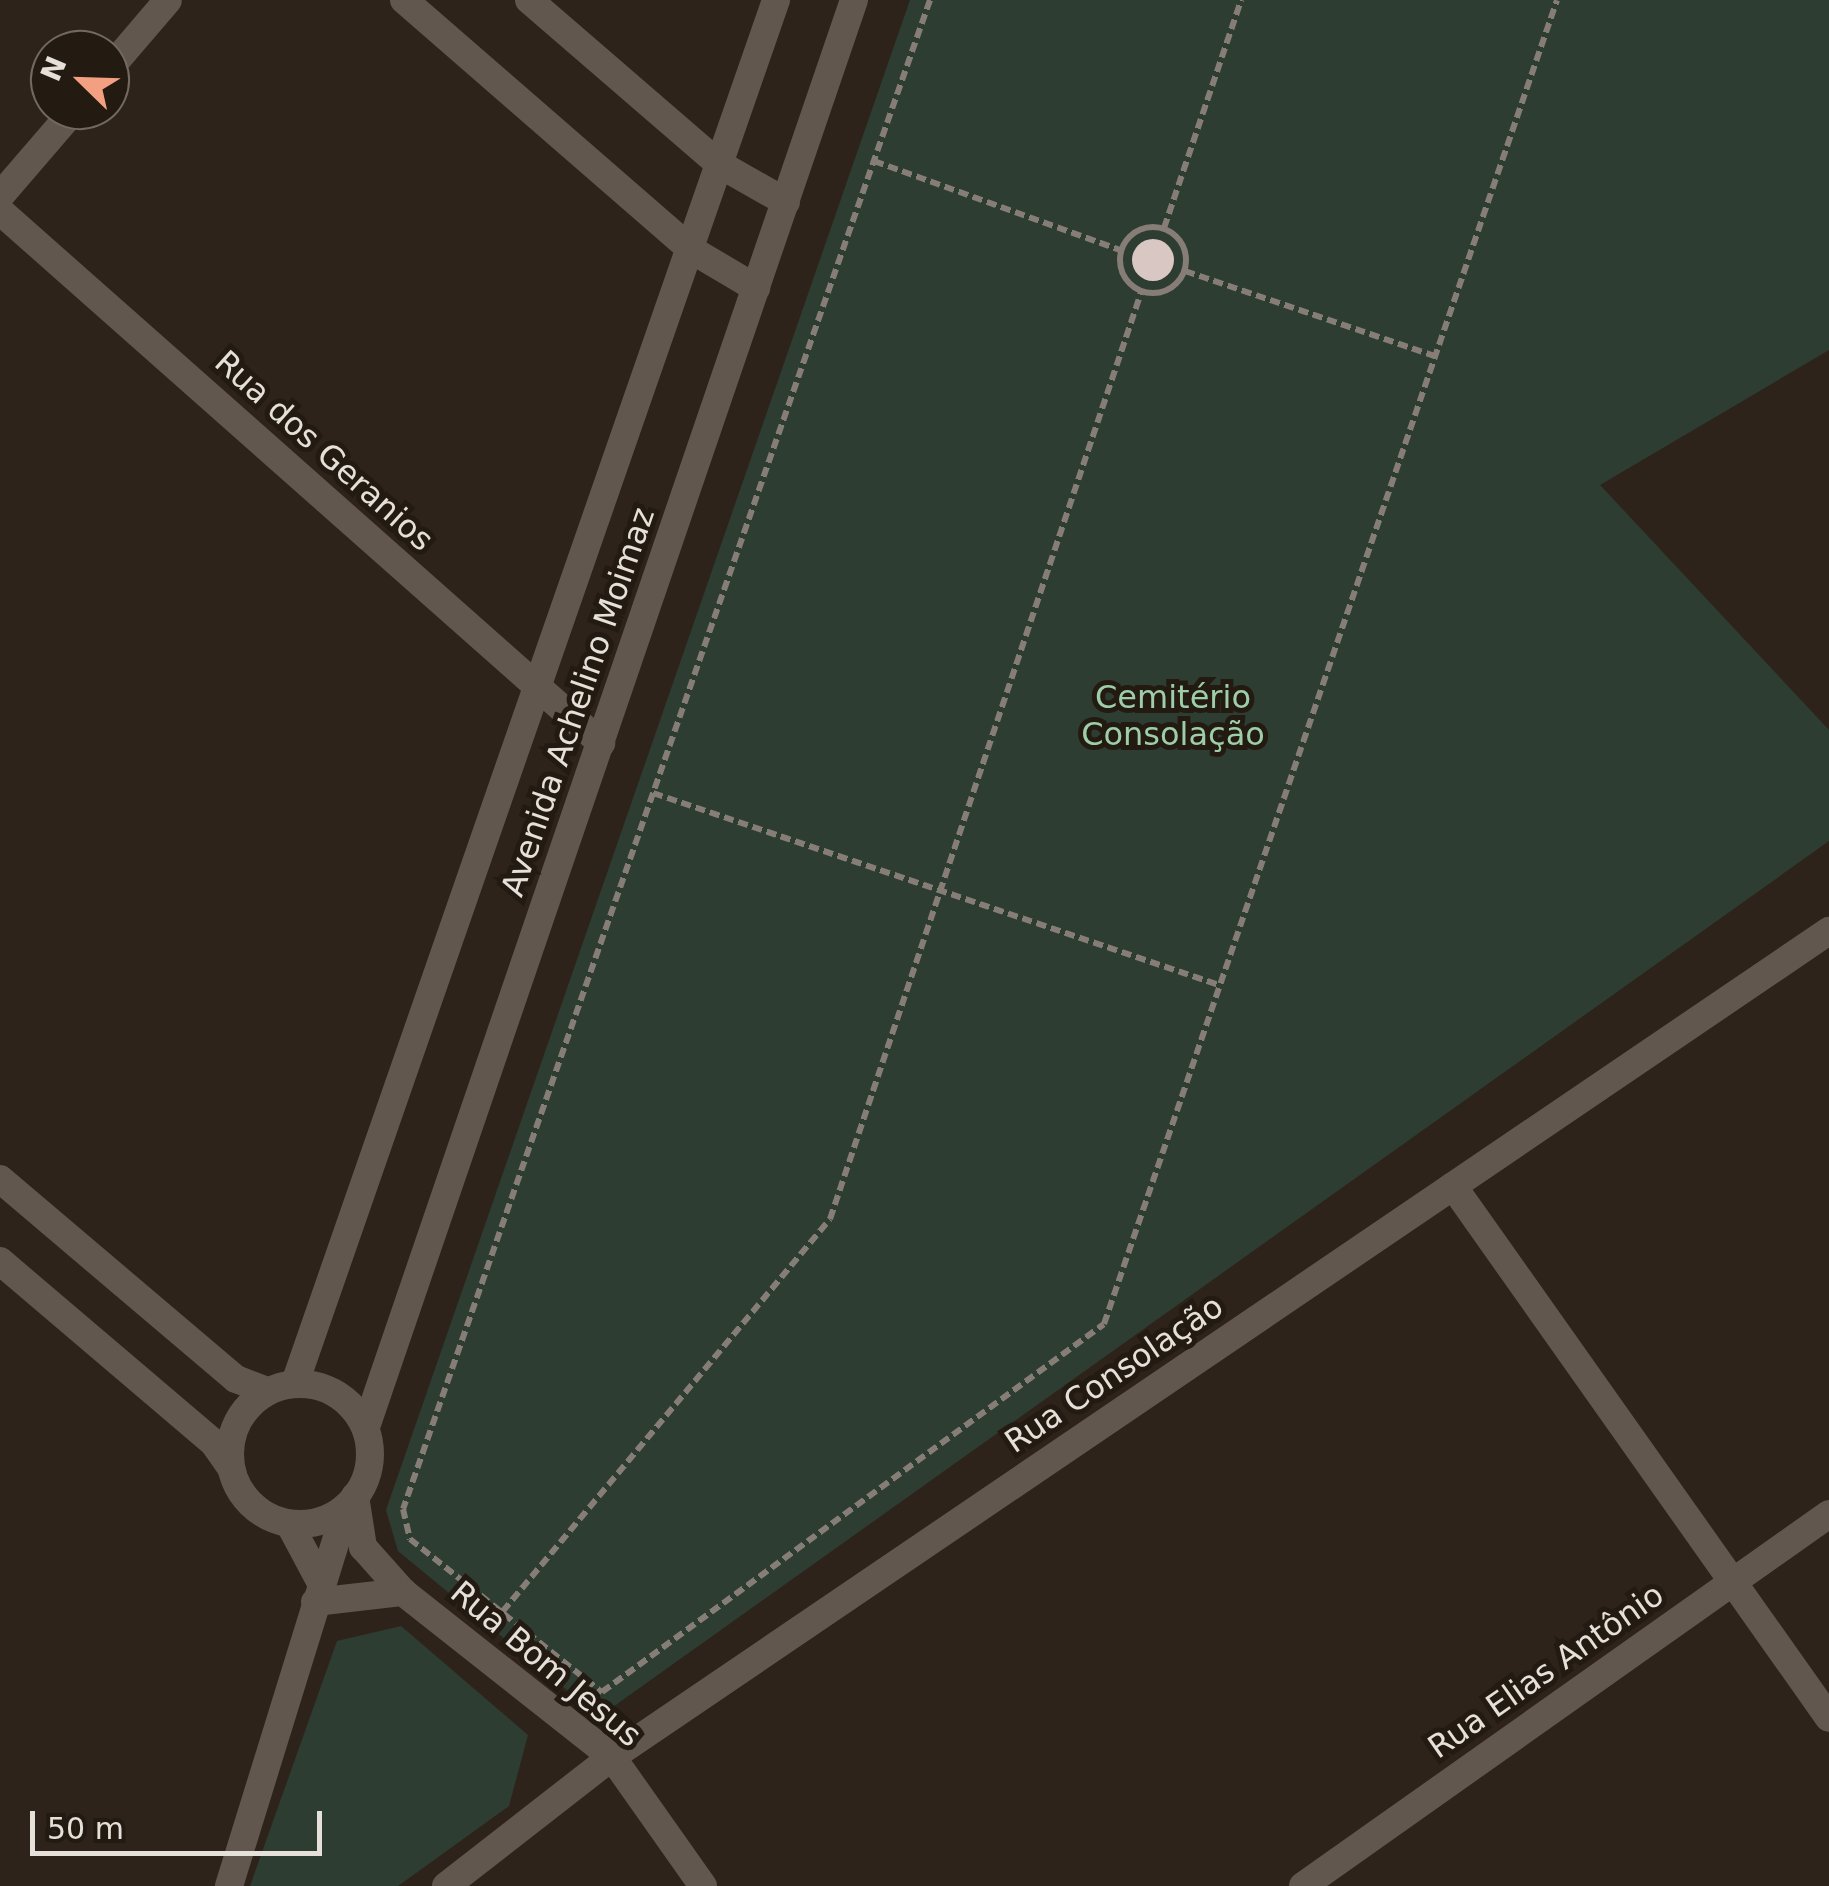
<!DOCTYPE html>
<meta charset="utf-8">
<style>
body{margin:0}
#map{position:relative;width:1829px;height:1886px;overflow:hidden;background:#2d231b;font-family:"DejaVu Sans",sans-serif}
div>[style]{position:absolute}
.green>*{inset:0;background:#2e3d32}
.building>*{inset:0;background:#d8c7c3}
.round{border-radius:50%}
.path>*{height:6px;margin-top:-3px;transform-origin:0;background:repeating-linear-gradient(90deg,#857d76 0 10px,transparent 0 15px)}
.path>.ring{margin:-3px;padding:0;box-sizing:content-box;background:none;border:6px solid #857d76;border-radius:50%}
.minor>*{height:28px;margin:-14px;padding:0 14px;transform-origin:14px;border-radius:14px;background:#62574f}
.tertiary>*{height:28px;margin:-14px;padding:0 14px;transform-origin:14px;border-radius:14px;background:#62574f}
.tertiary>.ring{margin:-14px;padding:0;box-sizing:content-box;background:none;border:28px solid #62574f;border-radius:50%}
span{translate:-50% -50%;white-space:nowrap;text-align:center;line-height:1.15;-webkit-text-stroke:10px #231a12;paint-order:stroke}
.street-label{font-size:32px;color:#e6e0da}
.park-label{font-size:32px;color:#9dcea9}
.north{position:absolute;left:30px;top:30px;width:100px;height:100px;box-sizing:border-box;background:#231a12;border:2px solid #716962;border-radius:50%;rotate:293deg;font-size:28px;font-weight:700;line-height:40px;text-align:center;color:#e6e0da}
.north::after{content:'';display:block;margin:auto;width:35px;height:45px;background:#f2a081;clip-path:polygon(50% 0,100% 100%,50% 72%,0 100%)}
.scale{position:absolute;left:30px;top:1811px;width:292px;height:45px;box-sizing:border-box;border:5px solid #e6e0da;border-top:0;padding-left:12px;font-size:30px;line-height:35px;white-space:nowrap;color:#e6e0da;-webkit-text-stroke:8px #231a12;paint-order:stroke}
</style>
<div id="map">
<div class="green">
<div style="clip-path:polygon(910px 0,1829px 0,1829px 350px,1600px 485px,1829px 730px,1829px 841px,610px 1709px,590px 1709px,398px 1551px,386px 1510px)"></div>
<div style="clip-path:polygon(401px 1626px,528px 1735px,509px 1806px,398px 1886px,250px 1886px,337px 1641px)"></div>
</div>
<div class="building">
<div class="round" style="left:1132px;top:239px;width:42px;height:42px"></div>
</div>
<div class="path">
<div style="left:930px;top:0;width:1598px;rotate:109.25deg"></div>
<div style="left:403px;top:1509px;width:31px;rotate:77deg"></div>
<div style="left:410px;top:1539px;width:246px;rotate:38.6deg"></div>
<div style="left:602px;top:1692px;width:622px;rotate:-36.24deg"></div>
<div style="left:1104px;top:1324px;width:1399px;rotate:-71.11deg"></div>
<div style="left:874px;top:161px;width:262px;rotate:19.9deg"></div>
<div class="ring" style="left:1120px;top:227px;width:60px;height:60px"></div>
<div style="left:1164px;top:228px;width:241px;rotate:-71.3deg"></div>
<div style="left:1185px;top:271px;width:264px;rotate:18.8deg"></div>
<div style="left:653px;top:793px;width:598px;rotate:18.74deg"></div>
<div style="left:493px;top:1623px;width:526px;rotate:-50.17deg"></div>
<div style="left:830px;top:1219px;width:977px;rotate:-71.44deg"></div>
</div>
<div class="minor">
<div style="left:110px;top:68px;width:89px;rotate:-49.5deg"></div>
<div style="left:0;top:196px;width:113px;rotate:-49.3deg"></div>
<div style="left:0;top:211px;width:803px;rotate:41.51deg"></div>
<div style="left:1453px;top:1186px;width:651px;rotate:54.75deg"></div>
<div style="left:355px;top:1496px;width:52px;rotate:81.1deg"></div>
<div style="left:363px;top:1547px;width:60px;rotate:48.4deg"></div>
<div style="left:403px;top:1592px;width:266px;rotate:38.3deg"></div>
<div style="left:612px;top:1757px;width:158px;rotate:54.8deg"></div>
<div style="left:290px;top:1525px;width:66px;rotate:61.9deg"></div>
<div style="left:315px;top:1602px;width:89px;rotate:-6.5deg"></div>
<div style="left:229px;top:1886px;width:395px;rotate:-72.8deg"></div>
<div style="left:446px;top:1886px;width:210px;rotate:-37.9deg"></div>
<div style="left:612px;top:1757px;width:1471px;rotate:-34.17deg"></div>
<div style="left:1303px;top:1886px;width:644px;rotate:-35.27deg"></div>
</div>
<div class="tertiary">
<div style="left:404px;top:0;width:379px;rotate:41deg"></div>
<div style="left:690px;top:249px;width:77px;rotate:30.6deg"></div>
<div style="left:529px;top:0;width:251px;rotate:40.8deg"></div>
<div style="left:719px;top:164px;width:77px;rotate:29.6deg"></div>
<div style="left:0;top:1179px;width:309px;rotate:40.3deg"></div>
<div style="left:236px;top:1379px;width:33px;rotate:21deg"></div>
<div style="left:0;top:1261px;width:280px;rotate:40.4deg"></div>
<div style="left:213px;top:1442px;width:29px;rotate:55deg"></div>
<div style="left:295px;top:1383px;width:1464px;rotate:-70.82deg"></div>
<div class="ring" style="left:230px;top:1384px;width:112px;height:112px"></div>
<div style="left:366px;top:1427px;width:1508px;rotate:-71.12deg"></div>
</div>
<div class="street-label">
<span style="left:324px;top:451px;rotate:42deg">Rua dos Geranios</span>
<span style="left:578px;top:702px;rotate:-71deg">Avenida Achelino Moimaz</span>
<span style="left:1114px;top:1374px;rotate:-34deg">Rua Consolação</span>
<span style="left:546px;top:1664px;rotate:40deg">Rua Bom Jesus</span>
<span style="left:1546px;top:1671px;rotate:-35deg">Rua Elias Antônio</span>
</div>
<div class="park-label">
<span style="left:1173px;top:716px">Cemitério<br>Consolação</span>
</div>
<div class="north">N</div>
<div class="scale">50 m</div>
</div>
